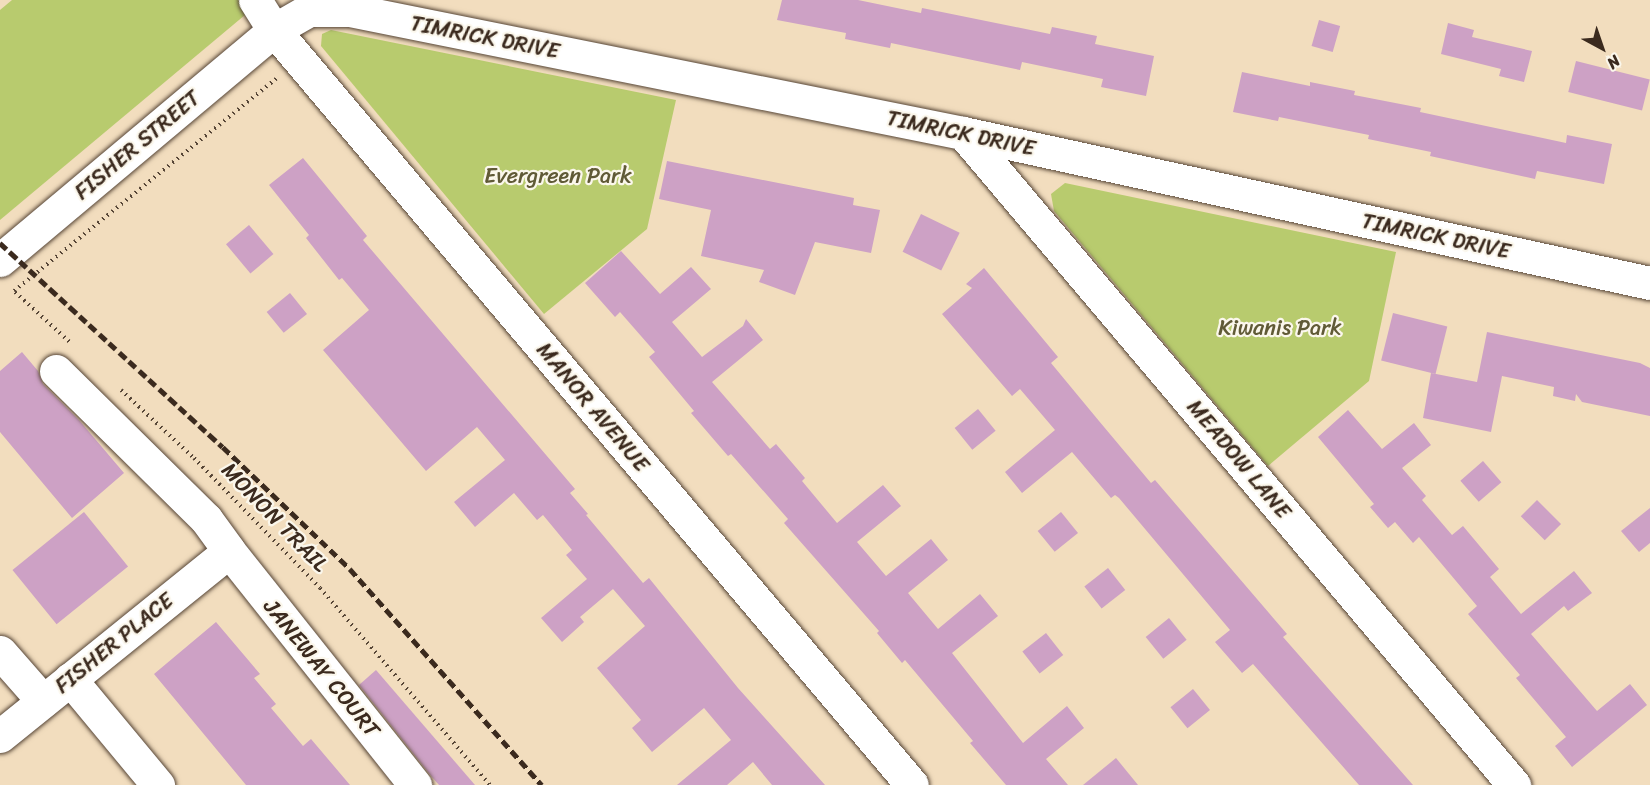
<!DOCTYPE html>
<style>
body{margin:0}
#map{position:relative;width:1650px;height:785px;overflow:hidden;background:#f2ddbe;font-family:Sriracha,sans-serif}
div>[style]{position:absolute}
.green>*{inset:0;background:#b8cb6e}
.building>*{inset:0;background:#cda1c5;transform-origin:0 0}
.path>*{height:4px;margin-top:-2px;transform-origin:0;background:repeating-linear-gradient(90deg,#564536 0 1.5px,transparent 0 6px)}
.roads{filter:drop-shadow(0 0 2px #564536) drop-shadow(0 0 2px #564536)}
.minor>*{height:33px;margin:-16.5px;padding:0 16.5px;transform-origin:16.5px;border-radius:16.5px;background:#fff}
.rail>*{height:4.5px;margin-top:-2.25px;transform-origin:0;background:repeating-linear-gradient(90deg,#3b2a1e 0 9px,transparent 0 13.5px)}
span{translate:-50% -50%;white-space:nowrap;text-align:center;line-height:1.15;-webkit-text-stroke:4.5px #fbf7ec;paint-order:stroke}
.street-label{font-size:22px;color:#3b2a1e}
.park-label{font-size:22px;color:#605a36}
.north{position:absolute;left:1572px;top:18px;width:60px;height:60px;-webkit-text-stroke:4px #fbf7ec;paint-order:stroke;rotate:140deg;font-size:16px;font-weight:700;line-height:24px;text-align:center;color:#3b2a1e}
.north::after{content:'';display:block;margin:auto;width:21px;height:27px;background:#3b2a1e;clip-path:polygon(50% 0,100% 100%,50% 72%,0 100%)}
</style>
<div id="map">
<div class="green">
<div style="clip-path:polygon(12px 0,263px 0,0 220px,0 10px)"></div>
<div style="clip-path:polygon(331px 30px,676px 100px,647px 229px,544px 314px,321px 46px,322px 34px)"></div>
<div style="clip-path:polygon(1065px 183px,1396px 252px,1369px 381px,1268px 466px,1054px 211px,1051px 194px)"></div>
</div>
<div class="building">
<div style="clip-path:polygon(782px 0,858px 0,921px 13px,922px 8px,1050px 34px,1052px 27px,1097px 36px,1095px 44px,1154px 56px,1146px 96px,1101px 87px,1103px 79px,1022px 62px,1020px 70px,891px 43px,890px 48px,845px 39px,846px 33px,777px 20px)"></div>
<div style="left:1319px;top:20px;width:22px;height:27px;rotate:16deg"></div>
<div style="clip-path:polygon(1448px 23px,1474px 30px,1472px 37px,1532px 51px,1524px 82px,1499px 76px,1501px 69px,1441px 54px)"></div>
<div style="left:1576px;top:61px;width:76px;height:32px;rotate:14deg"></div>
<div style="clip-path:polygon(1242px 72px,1310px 86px,1310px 82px,1355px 91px,1354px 95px,1421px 108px,1420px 112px,1566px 143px,1567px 135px,1612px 144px,1604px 184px,1537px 171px,1535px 179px,1430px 156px,1431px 152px,1368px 139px,1369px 135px,1279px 117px,1278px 121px,1233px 112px)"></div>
<div style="clip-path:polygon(303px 158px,367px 236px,363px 240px,575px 489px,570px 493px,588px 514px,586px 515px,643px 583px,649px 578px,738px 688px,825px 785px,772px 785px,753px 762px,727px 785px,677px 785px,731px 740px,704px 708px,652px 752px,632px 728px,641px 720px,597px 668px,645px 626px,613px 589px,580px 617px,584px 622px,562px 642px,541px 618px,587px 579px,566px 555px,572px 550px,543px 515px,537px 520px,514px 493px,475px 527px,454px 502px,505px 460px,477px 427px,426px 471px,323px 350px,369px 310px,342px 278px,339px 280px,306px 238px,309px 235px,269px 185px)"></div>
<div style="clip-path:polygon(667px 161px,854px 198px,853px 205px,880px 210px,871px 253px,815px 242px,795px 295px,759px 282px,764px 270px,701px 256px,711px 210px,659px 199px)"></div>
<div style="left:921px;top:214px;width:43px;height:42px;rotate:26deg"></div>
<div style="left:249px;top:225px;width:38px;height:30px;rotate:50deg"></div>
<div style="clip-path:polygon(621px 251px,660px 294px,691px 267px,711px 289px,672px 322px,702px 357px,743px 326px,746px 319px,763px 340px,712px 382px,770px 449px,776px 444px,805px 478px,802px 481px,837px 523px,883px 485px,901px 506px,857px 542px,886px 576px,931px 539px,948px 560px,908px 593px,938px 629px,980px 594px,998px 616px,952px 653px,1023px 743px,1067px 706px,1084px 728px,1046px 759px,1068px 785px,1006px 785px,970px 743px,973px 741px,905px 660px,902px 663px,877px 633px,879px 631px,784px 523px,788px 519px,731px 454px,728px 456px,691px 413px,694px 411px,649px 357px,655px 352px,620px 312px,615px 317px,585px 283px)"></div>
<div style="clip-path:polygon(984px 268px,1058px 357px,1051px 363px,1099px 421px,1151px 483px,1155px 480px,1287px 634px,1283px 637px,1413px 785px,1359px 785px,1253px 664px,1242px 673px,1215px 642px,1230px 630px,1119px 498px,1115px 495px,1111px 498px,1072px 452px,1022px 493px,1005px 472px,1055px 430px,1020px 389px,1012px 396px,942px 314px,972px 288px,966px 284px)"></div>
<div style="left:290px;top:293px;width:27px;height:30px;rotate:51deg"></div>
<div style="left:1393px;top:313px;width:56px;height:49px;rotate:14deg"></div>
<div style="clip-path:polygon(1487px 332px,1640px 363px,1650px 368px,1650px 416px,1582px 402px,1576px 394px,1575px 401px,1553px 396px,1554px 387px,1502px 376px,1491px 432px,1423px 418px,1431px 373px,1477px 382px)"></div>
<div style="clip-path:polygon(22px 352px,38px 371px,43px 384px,79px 420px,124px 473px,72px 518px,0 432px,0 371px)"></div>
<div style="left:978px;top:409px;width:28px;height:30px;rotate:51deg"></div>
<div style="clip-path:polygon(1348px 410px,1382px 449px,1414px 423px,1431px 445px,1402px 468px,1426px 496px,1422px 500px,1452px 535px,1463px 526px,1499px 569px,1490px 577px,1521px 614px,1574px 571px,1592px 593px,1568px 611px,1564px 606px,1531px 634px,1597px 711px,1630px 684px,1647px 705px,1572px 767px,1555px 746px,1566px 737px,1516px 678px,1520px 675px,1468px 614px,1477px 606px,1419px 537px,1413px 543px,1395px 522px,1388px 528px,1370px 507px,1374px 504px,1318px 437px)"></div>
<div style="left:1483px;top:461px;width:28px;height:30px;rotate:49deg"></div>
<div style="left:1537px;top:500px;width:34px;height:23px;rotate:45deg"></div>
<div style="clip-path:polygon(1650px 508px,1650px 543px,1639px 552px,1621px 531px)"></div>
<div style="left:84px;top:512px;width:70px;height:92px;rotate:51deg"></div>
<div style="left:1061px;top:512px;width:27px;height:30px;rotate:51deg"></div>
<div style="left:1108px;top:568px;width:28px;height:30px;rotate:52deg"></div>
<div style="left:1169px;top:618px;width:28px;height:30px;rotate:51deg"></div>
<div style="clip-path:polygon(216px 622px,260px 674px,254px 678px,276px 704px,271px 708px,303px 746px,311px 739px,350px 785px,246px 785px,154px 674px)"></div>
<div style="left:1046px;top:633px;width:28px;height:30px;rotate:52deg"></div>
<div style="clip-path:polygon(376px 670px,475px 785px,439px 785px,431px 776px,359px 685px)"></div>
<div style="left:1193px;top:689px;width:27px;height:29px;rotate:51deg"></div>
<div style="clip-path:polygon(1116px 758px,1138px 785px,1083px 785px)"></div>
</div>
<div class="path">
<div style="left:14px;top:291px;width:340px;rotate:-39deg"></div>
<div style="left:15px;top:292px;width:77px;rotate:42.4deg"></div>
<div style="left:121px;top:390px;width:100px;rotate:43deg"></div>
<div style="left:194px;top:458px;width:181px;rotate:45.9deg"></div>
<div style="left:320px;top:588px;width:260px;rotate:49.2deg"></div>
</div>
<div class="roads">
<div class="minor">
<div style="left:255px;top:0;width:36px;rotate:58deg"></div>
<div style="left:274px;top:30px;width:988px;rotate:49.8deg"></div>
<div style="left:963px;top:133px;width:854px;rotate:49.8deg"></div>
<div style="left:0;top:260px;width:358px;rotate:-40deg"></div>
<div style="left:274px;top:30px;width:40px;rotate:-29.7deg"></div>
<div style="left:309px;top:10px;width:41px"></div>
<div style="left:350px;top:10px;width:625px;rotate:11.35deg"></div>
<div style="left:963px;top:133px;width:703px;rotate:12.32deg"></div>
<div style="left:56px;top:371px;width:211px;rotate:44.6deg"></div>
<div style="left:206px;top:519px;width:39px;rotate:54deg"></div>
<div style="left:229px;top:551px;width:299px;rotate:51.5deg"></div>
<div style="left:0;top:652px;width:65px;rotate:48.7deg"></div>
<div style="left:70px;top:679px;width:138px;rotate:50.3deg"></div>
<div style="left:0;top:736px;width:294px;rotate:-38.9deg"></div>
</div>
</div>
<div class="rail">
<div style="left:0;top:243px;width:302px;rotate:42.5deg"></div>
<div style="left:223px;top:447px;width:176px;rotate:43.8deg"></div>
<div style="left:350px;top:569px;width:289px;rotate:48.4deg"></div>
</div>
<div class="street-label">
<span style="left:485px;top:37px;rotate:11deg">TIMRICK DRIVE</span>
<span style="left:961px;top:133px;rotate:12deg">TIMRICK DRIVE</span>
<span style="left:137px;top:145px;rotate:-40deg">FISHER STREET</span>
<span style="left:1436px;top:236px;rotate:12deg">TIMRICK DRIVE</span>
<span style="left:593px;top:407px;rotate:50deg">MANOR AVENUE</span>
<span style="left:1239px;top:459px;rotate:50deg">MEADOW LANE</span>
<span style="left:275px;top:517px;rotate:46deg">MONON TRAIL</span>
<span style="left:114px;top:643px;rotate:-39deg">FISHER PLACE</span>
<span style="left:322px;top:668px;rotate:51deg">JANEWAY COURT</span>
</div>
<div class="park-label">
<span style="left:558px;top:176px">Evergreen Park</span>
<span style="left:1280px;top:328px">Kiwanis Park</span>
</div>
<div class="north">N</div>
</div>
